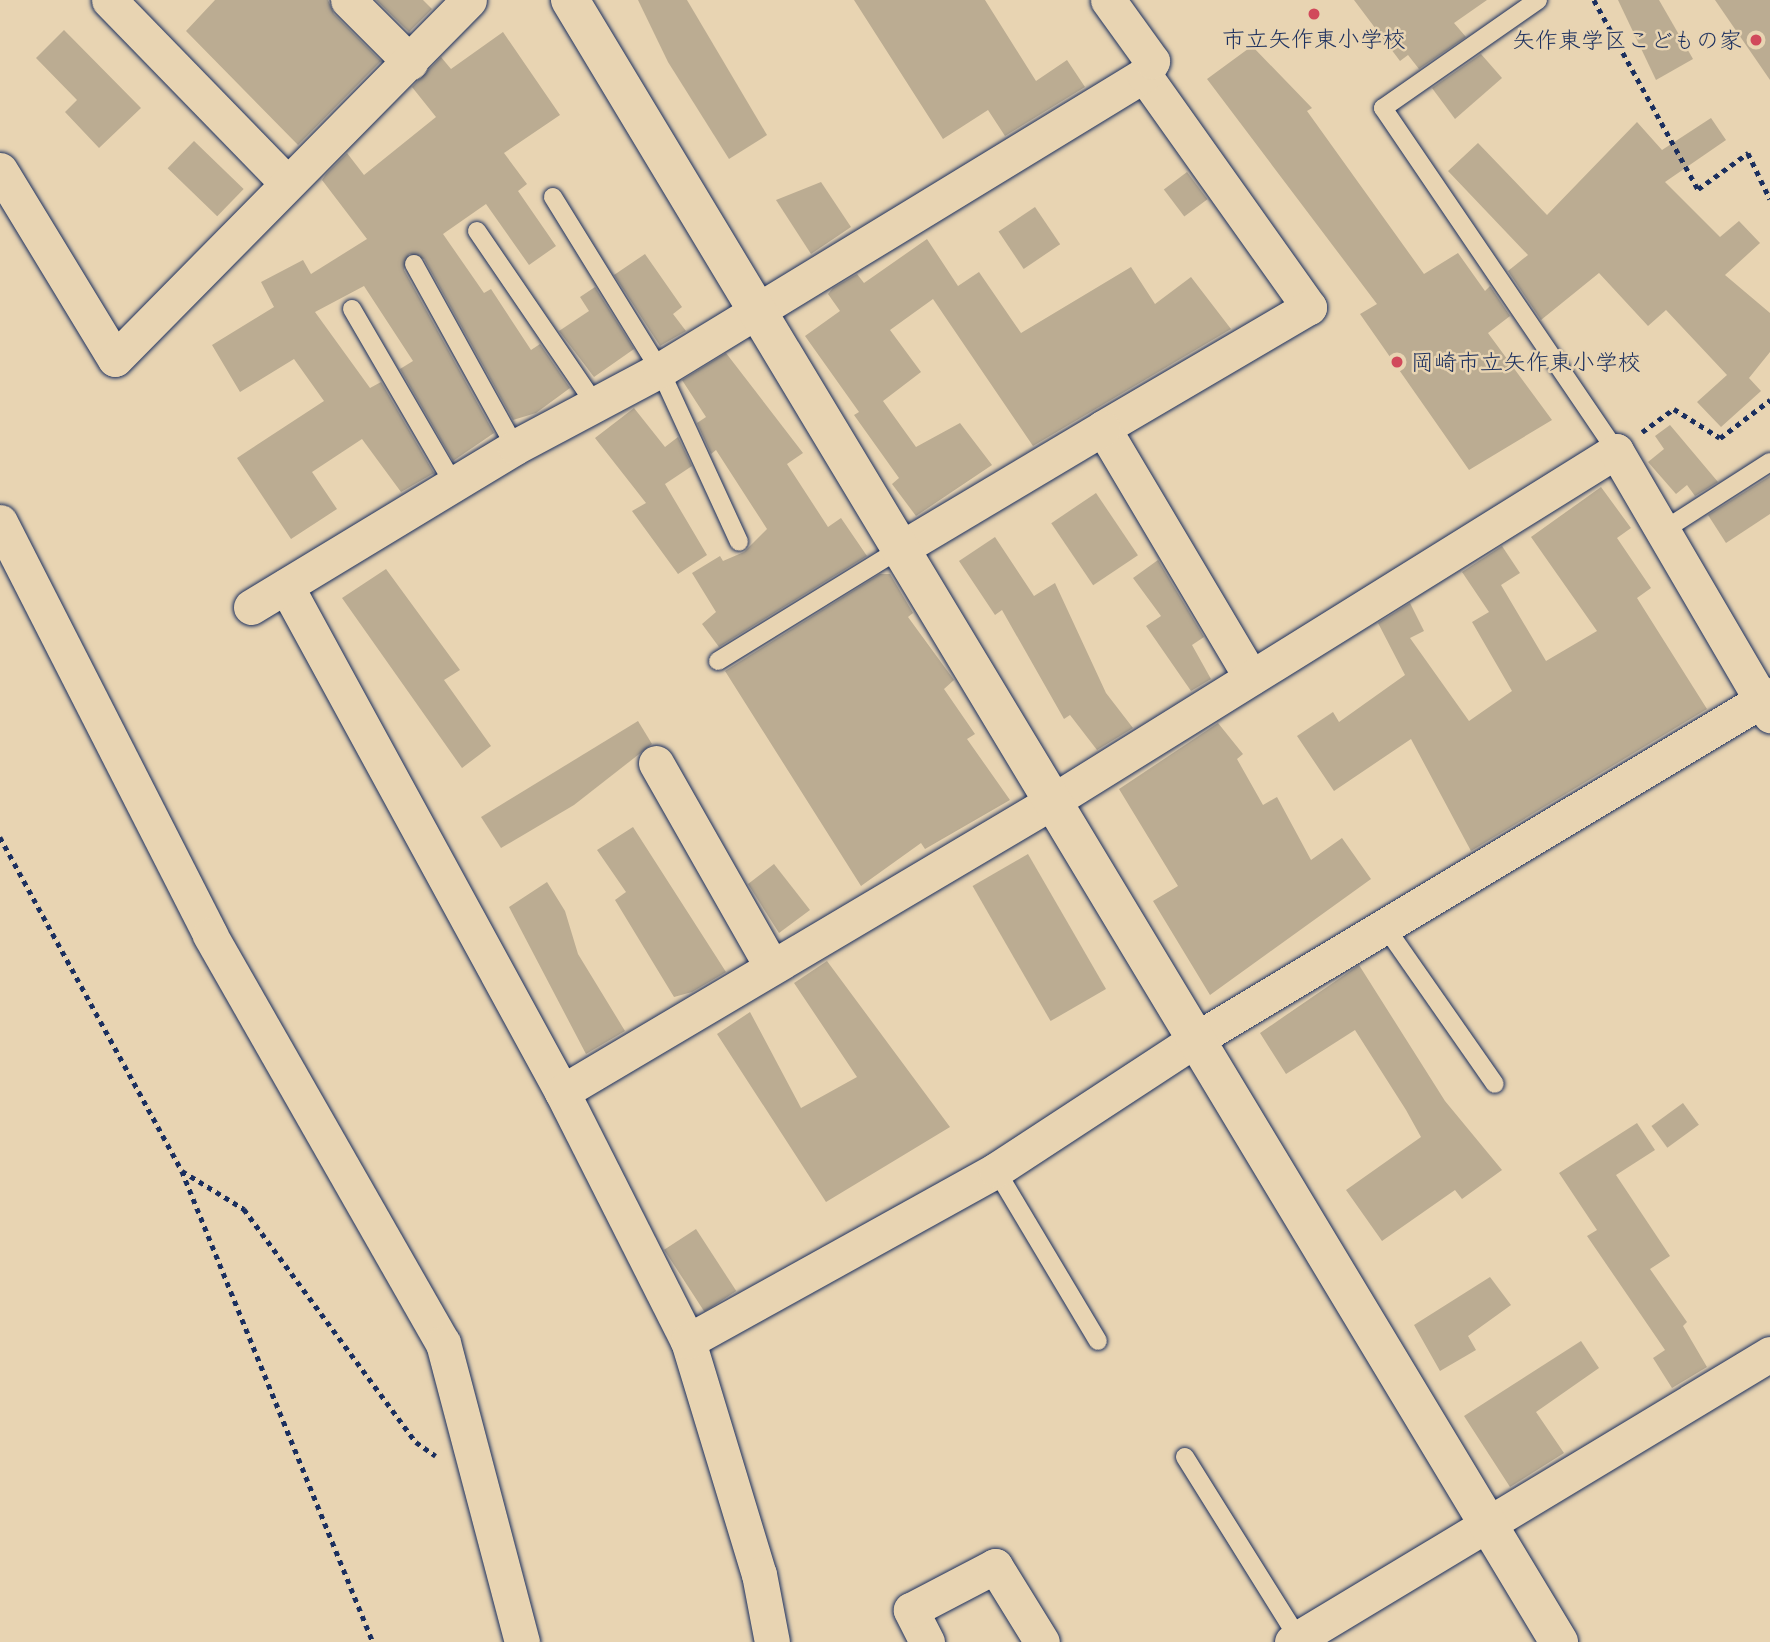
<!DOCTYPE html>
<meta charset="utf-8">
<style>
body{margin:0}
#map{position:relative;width:1770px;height:1642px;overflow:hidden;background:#e8d4b2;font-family:"Patrick Hand","Klee One",sans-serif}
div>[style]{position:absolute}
.building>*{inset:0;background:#bbac92;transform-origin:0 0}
.path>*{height:4.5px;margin-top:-2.25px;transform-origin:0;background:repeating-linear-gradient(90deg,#1b2f5e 0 5px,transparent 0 10px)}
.roads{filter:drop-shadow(0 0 2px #1b2f5e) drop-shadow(0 0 2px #1b2f5e)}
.service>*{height:18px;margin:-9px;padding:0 9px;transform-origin:9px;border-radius:9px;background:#e8d4b2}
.minor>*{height:35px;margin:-17.5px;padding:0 17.5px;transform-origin:17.5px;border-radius:17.5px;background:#e8d4b2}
.tertiary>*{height:38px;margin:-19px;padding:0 19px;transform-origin:19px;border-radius:19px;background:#e8d4b2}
.dots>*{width:19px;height:19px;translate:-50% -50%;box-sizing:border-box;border:4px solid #e8d4b2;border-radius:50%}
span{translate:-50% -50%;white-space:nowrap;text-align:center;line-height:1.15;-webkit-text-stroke:5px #e8d4b2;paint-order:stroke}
.poi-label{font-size:23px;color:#1b2f5e}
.right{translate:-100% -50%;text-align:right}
.left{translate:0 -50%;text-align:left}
</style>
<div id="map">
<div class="building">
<div style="clip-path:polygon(215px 0,328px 0,334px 14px,381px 61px,298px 145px,186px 31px)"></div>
<div style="clip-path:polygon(376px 0,423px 0,432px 9px,409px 32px)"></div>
<div style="clip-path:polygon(638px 0,687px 0,767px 135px,729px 159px,668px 62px)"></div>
<div style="clip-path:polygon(854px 0,985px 0,1036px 81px,1067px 60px,1085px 87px,1005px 136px,988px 110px,943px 139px)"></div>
<div style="clip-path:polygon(1354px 0,1487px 0,1454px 23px,1466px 37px,1419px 69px,1408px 55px,1400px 61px)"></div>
<div style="clip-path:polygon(1618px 0,1659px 0,1693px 59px,1656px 80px)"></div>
<div style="clip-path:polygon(1715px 0,1770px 0,1770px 80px)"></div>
<div style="clip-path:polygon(64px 30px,141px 108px,99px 148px,65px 112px,77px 100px,36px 58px)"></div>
<div style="clip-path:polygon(503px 32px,560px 115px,504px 153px,527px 184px,518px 191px,556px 246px,529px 265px,486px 204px,443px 234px,484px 293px,491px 289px,531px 350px,540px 344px,570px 388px,536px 413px,513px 420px,424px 259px,409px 254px,404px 270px,494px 433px,453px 461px,400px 369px,413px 361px,364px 286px,315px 312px,370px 388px,381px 382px,434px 473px,401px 492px,362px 439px,312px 472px,337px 509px,291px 539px,237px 458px,324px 401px,294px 359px,240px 392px,212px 345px,274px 307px,261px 282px,303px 260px,311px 274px,367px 239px,322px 180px,326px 174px,347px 153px,364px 175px,436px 117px,412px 87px,441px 57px,451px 69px)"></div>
<div style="clip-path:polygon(1252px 46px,1312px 108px,1307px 111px,1424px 274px,1458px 253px,1485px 291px,1490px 286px,1510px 316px,1488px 333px,1552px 420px,1469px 470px,1360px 314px,1377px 304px,1207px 79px)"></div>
<div style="clip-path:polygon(1481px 54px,1502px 78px,1455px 119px,1432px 88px)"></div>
<div style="clip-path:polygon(1711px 118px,1726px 140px,1665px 182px,1720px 237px,1739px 221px,1760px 243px,1725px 275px,1770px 313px,1770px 352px,1749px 378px,1761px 391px,1721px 427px,1697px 402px,1727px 375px,1666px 310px,1648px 326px,1599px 273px,1541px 320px,1508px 271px,1528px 255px,1448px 171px,1478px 143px,1547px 215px,1637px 122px,1662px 150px)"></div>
<div style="left:194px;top:141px;width:69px;height:38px;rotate:44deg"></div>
<div style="left:1187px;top:172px;width:34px;height:29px;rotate:53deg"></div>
<div style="clip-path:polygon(821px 182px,851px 227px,811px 254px,776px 200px)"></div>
<div style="left:1035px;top:207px;width:45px;height:44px;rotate:56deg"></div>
<div style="clip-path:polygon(927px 239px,958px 286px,979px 272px,1021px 333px,1131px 267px,1155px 304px,1191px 277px,1231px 329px,1033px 446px,933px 299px,890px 330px,921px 372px,883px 401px,916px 447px,960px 423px,992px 465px,916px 516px,892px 484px,899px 478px,854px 415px,859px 412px,805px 336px,840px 311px,828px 294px,833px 288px,857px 274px,864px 283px)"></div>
<div style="clip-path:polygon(645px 254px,682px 307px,673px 314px,686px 331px,660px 346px,614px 275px)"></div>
<div style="clip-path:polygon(595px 287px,634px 349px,594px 377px,559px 331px,589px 311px,580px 297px)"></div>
<div style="clip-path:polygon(726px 353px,803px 453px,787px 464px,828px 527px,841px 518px,867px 556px,719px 647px,702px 624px,716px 612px,692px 573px,720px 556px,723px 561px,744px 552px,767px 529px,716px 450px,711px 454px,697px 423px,706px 417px,682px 380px)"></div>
<div style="clip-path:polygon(634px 408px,665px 447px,678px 437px,692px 466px,665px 484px,707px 555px,678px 574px,632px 511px,646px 503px,595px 438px)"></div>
<div style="clip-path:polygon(1670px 425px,1718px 482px,1695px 496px,1687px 485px,1676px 494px,1648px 462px,1664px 449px,1655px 436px)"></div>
<div style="clip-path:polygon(1770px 476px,1770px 514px,1726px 543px,1708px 515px)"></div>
<div style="clip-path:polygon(1601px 487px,1631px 528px,1617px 538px,1651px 588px,1637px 598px,1707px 709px,1471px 851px,1411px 739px,1334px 791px,1297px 736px,1333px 712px,1339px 722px,1405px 675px,1378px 623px,1410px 603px,1424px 631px,1410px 638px,1469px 721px,1512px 691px,1472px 622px,1489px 612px,1462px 572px,1502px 546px,1520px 573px,1501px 585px,1546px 661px,1597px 631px,1531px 537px)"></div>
<div style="left:1096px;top:493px;width:75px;height:54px;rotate:56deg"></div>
<div style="clip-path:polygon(995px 537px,1034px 596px,1055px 583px,1106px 693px,1133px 728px,1097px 750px,1070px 715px,1064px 719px,1002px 610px,995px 615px,959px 561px)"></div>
<div style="clip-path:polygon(1158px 560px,1204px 637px,1192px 645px,1211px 679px,1191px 691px,1146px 626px,1161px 616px,1133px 578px)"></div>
<div style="clip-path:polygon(386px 569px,460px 670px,444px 680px,491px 746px,462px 768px,342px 598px)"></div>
<div style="clip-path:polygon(880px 574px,890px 574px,913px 613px,908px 617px,954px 680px,944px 689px,975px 734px,967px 739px,1010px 800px,925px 849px,921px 843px,861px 886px,725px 671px)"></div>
<div style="clip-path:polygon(638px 721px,652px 744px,574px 805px,501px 848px,481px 817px)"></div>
<div style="clip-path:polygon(1218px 723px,1243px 754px,1237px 759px,1263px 805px,1277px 797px,1311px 860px,1342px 838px,1371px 879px,1210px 995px,1153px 901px,1178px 886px,1119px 789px)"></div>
<div style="clip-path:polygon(633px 827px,726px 972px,692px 992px,674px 997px,615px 900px,626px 892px,597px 850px)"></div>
<div style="left:1028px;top:854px;width:156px;height:64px;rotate:60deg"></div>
<div style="clip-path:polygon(774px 864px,810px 910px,779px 933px,748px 884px)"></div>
<div style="clip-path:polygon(547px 882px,565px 911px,578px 954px,625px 1031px,586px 1054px,509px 907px)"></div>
<div style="clip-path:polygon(827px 961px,950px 1127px,826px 1202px,717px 1034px,750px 1012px,801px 1108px,857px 1077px,794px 983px)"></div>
<div style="clip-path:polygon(1359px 965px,1445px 1101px,1502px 1170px,1462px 1199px,1455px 1190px,1382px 1241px,1346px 1190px,1421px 1137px,1406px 1110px,1355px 1030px,1286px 1074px,1260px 1033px)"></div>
<div style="left:1683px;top:1103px;width:27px;height:39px;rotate:54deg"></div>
<div style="clip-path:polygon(1637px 1123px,1655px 1150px,1616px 1175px,1670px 1256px,1650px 1269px,1687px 1322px,1683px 1326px,1707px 1367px,1672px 1388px,1653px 1358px,1665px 1350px,1587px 1236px,1597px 1230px,1559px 1173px)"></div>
<div style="left:696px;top:1229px;width:74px;height:38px;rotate:57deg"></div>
<div style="clip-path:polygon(1490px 1277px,1511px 1305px,1468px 1336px,1476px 1350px,1440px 1371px,1414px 1325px)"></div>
<div style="clip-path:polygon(1581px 1341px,1599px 1368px,1536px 1412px,1564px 1453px,1510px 1487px,1464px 1416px)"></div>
</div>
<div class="path">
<div style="left:1594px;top:0;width:216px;rotate:61.2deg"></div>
<div style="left:1698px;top:189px;width:62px;rotate:-35.8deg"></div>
<div style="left:1748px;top:153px;width:51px;rotate:64.4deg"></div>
<div style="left:1642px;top:432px;width:39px;rotate:-36deg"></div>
<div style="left:1674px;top:409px;width:54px;rotate:32.2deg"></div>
<div style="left:1720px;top:438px;width:63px;rotate:-37.2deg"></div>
<div style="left:0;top:837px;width:380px;rotate:61.4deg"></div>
<div style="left:182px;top:1171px;width:508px;rotate:67.93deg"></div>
<div style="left:182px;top:1171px;width:73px;rotate:31.5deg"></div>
<div style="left:244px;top:1209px;width:290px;rotate:53.6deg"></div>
<div style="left:416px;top:1442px;width:24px;rotate:35deg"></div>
</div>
<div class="roads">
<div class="service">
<div style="left:1538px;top:0;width:189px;rotate:145.1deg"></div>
<div style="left:1383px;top:108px;width:415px;rotate:55.8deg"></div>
<div style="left:553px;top:197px;width:203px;rotate:58.3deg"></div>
<div style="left:660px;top:370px;width:189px;rotate:65.3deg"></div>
<div style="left:477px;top:231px;width:209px;rotate:55.7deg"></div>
<div style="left:414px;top:264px;width:209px;rotate:61.1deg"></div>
<div style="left:352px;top:309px;width:207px;rotate:59.8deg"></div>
<div style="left:1664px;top:530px;width:126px;rotate:-32.7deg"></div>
<div style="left:718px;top:661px;width:214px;rotate:-31.6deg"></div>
<div style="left:1386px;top:928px;width:190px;rotate:55.1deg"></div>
<div style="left:996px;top:1170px;width:199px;rotate:59.2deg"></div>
<div style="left:1185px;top:1457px;width:213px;rotate:58deg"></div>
</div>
<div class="minor">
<div style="left:109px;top:0;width:255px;rotate:45.8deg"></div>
<div style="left:348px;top:0;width:88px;rotate:45deg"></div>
<div style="left:1144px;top:75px;width:285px;rotate:54.6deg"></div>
<div style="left:1309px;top:307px;width:239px;rotate:149.6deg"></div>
<div style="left:1103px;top:428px;width:290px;rotate:59.3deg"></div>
<div style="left:0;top:170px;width:221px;rotate:58.7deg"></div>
<div style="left:115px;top:359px;width:504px;rotate:-45.4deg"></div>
<div style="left:0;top:522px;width:463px;rotate:63deg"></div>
<div style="left:210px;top:935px;width:470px;rotate:60.3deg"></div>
<div style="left:443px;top:1343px;width:309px;rotate:75.2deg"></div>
<div style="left:900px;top:549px;width:236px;rotate:-30.8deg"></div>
<div style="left:286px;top:586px;width:576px;rotate:61.39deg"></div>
<div style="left:562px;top:1092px;width:279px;rotate:63.2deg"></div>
<div style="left:688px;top:1341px;width:244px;rotate:73.1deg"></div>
<div style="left:759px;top:1574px;width:69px;rotate:79.2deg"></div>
<div style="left:251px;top:607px;width:309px;rotate:-31.2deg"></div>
<div style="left:515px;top:447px;width:164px;rotate:-28deg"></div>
<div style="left:660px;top:370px;width:567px;rotate:-31.36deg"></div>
<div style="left:1144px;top:75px;width:16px;rotate:-60deg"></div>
<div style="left:1152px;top:61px;width:75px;rotate:-125.8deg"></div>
<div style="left:656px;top:763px;width:231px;rotate:60.4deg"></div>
<div style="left:562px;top:1092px;width:571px;rotate:-30.65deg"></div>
<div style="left:1053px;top:801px;width:663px;rotate:-31.87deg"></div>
<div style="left:1616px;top:451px;width:306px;rotate:59.7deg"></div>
<div style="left:688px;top:1341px;width:352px;rotate:-29deg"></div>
<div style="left:996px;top:1170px;width:238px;rotate:-33.2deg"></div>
<div style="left:1195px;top:1040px;width:671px;rotate:-30.96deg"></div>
<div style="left:927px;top:1642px;width:36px;rotate:-117deg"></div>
<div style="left:911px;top:1610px;width:95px;rotate:-27.6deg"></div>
<div style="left:995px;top:1566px;width:89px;rotate:58.3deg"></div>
<div style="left:1292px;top:1642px;width:558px;rotate:-31.07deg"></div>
</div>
<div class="tertiary">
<div style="left:570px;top:0;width:1917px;rotate:58.94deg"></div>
</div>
</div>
<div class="dots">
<div style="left:1314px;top:14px;background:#d1495b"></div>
<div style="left:1756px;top:40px;background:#d1495b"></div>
<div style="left:1397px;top:362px;background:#d1495b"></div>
</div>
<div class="poi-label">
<span style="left:1314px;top:39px">市立矢作東小学校</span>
<span class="right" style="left:1742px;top:40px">矢作東学区こどもの家</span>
<span class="left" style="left:1411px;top:362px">岡崎市立矢作東小学校</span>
</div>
</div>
